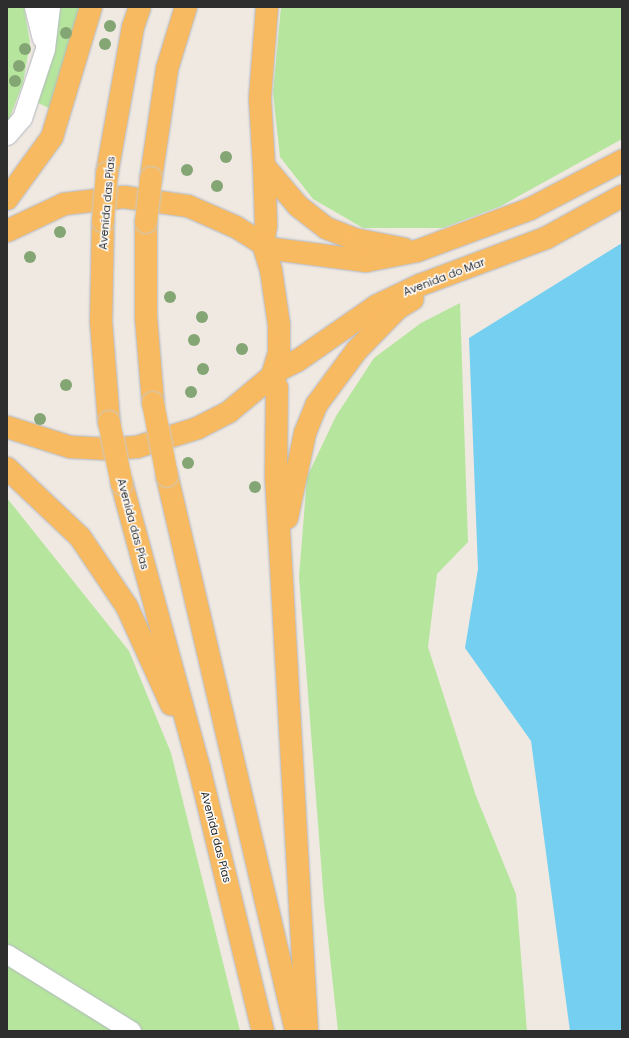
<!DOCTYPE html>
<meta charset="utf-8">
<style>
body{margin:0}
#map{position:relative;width:629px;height:1038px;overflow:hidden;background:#efe9e1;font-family:Poppins,sans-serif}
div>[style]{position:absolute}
.green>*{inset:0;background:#b6e59e}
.water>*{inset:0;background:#75cff0}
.roads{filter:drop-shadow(0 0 1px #b4b7c1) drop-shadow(0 0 1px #b4b7c1)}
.minor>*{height:19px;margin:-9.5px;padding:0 9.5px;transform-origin:9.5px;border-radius:9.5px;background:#fff}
.trunk>*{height:22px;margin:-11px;padding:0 11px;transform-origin:11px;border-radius:11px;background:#f8ba60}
.bridges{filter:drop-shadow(0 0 1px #c9c9c9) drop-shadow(0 0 1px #c9c9c9)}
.trunk-bridge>*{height:22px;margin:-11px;padding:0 11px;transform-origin:11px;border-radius:11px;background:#f8ba60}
.trees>*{width:12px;height:12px;margin:-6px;border-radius:50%;background:#84a574}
span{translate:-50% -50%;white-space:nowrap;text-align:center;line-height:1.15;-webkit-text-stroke:3px #fff;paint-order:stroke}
.street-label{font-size:11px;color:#2e2e2e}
.frame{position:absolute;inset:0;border:8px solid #2e2e2e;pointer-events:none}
</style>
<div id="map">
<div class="green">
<div style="clip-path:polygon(7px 7px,24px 7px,30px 43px,23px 83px,7px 125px)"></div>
<div style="clip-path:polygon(61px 7px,80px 7px,51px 109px,38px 103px)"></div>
<div style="clip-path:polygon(281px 7px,622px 7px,622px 139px,501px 206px,443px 228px,363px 228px,313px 199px,280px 157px,273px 93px)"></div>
<div style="clip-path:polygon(460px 303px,468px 542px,437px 574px,428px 647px,476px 796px,516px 894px,527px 1031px,338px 1031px,324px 902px,299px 577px,307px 477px,336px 416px,374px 358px,421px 323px)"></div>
<div style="clip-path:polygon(7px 498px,129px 651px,171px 753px,240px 1031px,7px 1031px)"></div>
</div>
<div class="water">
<div style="clip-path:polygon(622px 243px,622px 1031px,570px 1031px,531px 741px,465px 648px,478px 569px,469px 338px)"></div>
</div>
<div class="roads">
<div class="minor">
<div style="left:34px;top:7px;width:32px;rotate:76deg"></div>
<div style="left:7px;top:135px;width:23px;rotate:-49deg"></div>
<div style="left:22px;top:118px;width:73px;rotate:-71.6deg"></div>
<div style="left:45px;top:49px;width:42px;rotate:-83.2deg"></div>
<div style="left:7px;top:954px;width:146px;rotate:31.8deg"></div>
</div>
<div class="trunk">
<div style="left:267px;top:7px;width:92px;rotate:94.4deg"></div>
<div style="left:260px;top:99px;width:67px;rotate:86.6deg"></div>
<div style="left:264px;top:166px;width:52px;rotate:49.6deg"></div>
<div style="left:298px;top:206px;width:36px;rotate:38deg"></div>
<div style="left:326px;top:228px;width:34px;rotate:21deg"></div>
<div style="left:358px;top:240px;width:47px;rotate:11.1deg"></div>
<div style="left:107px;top:173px;width:148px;rotate:-79.9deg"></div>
<div style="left:133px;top:27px;width:21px;rotate:-71deg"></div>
<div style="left:151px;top:178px;width:110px;rotate:-81.6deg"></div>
<div style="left:167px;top:69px;width:65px;rotate:-73deg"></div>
<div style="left:7px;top:199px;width:77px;rotate:-54deg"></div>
<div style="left:52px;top:137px;width:136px;rotate:-73.3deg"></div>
<div style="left:103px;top:221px;width:100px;rotate:91.1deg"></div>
<div style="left:101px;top:321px;width:101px;rotate:85.5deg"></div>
<div style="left:146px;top:222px;width:95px;rotate:90deg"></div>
<div style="left:146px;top:317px;width:86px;rotate:85.3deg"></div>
<div style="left:7px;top:231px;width:63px;rotate:-25.3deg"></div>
<div style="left:64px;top:204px;width:60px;rotate:-6.7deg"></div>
<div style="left:124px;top:197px;width:65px;rotate:8deg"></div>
<div style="left:188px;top:206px;width:52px;rotate:23.6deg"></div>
<div style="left:236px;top:227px;width:32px;rotate:32deg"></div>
<div style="left:263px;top:244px;width:27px;rotate:73deg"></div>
<div style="left:271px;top:270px;width:56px;rotate:81.7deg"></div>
<div style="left:279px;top:325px;width:28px;rotate:90deg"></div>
<div style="left:279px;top:353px;width:24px;rotate:107deg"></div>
<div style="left:272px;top:376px;width:56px;rotate:140.1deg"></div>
<div style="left:229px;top:412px;width:35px;rotate:153deg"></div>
<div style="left:198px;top:428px;width:64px;rotate:162.7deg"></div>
<div style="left:137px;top:447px;width:29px;rotate:176deg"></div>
<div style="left:108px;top:449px;width:38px;rotate:-177deg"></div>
<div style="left:70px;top:447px;width:66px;rotate:-162.4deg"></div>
<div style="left:263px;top:244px;width:19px;rotate:-81deg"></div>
<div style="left:266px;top:225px;width:59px;rotate:-91.9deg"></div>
<div style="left:266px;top:248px;width:101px;rotate:7.4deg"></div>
<div style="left:366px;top:261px;width:52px;rotate:-11.1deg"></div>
<div style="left:417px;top:251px;width:121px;rotate:-20.4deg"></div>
<div style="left:530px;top:209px;width:104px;rotate:-27.6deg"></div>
<div style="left:275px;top:372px;width:25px;rotate:-27deg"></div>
<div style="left:297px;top:361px;width:96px;rotate:-34.8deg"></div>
<div style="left:376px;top:306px;width:49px;rotate:-25.5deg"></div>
<div style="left:420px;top:285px;width:134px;rotate:-20.5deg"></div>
<div style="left:546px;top:238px;width:87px;rotate:-28.9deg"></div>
<div style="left:272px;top:376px;width:13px;rotate:67deg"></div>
<div style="left:277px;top:388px;width:88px;rotate:90.7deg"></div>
<div style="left:276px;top:476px;width:556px;rotate:86.8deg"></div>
<div style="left:7px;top:468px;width:100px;rotate:43.4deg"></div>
<div style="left:80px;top:537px;width:84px;rotate:56.1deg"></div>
<div style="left:127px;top:607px;width:107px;rotate:65.6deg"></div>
<div style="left:167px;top:476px;width:570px;rotate:76.91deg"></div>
<div style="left:122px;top:484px;width:293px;rotate:74.8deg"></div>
<div style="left:199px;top:767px;width:272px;rotate:76.4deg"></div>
<div style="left:287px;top:518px;width:87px;rotate:-78deg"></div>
<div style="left:305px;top:433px;width:31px;rotate:-68deg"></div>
<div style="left:317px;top:404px;width:67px;rotate:-53.5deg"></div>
<div style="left:357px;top:350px;width:59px;rotate:-45.7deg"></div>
<div style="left:398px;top:308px;width:17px;rotate:-31deg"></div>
</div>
</div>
<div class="bridges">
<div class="trunk-bridge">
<div style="left:103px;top:221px;width:48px;rotate:-85.2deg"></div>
<div style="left:146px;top:222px;width:44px;rotate:-83.5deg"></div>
<div style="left:153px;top:403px;width:74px;rotate:79.1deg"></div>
<div style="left:109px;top:422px;width:63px;rotate:78.2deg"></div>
</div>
</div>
<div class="trees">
<div style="left:110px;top:26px"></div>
<div style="left:66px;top:33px"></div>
<div style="left:105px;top:44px"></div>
<div style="left:25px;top:49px"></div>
<div style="left:19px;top:66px"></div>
<div style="left:15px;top:81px"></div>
<div style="left:226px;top:157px"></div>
<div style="left:187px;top:170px"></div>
<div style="left:217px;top:186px"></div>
<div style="left:60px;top:232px"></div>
<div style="left:30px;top:257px"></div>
<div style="left:170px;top:297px"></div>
<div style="left:202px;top:317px"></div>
<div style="left:194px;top:340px"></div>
<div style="left:242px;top:349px"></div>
<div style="left:203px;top:369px"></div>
<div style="left:66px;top:385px"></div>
<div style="left:191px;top:392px"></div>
<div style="left:40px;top:419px"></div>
<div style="left:188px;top:463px"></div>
<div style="left:255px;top:487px"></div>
</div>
<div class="street-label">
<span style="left:107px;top:203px;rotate:-85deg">Avenida das Pías</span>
<span style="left:444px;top:277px;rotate:-21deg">Avenida do Mar</span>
<span style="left:133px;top:524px;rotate:75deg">Avenida das Pías</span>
<span style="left:216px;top:837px;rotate:76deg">Avenida das Pías</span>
</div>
<div class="frame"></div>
</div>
